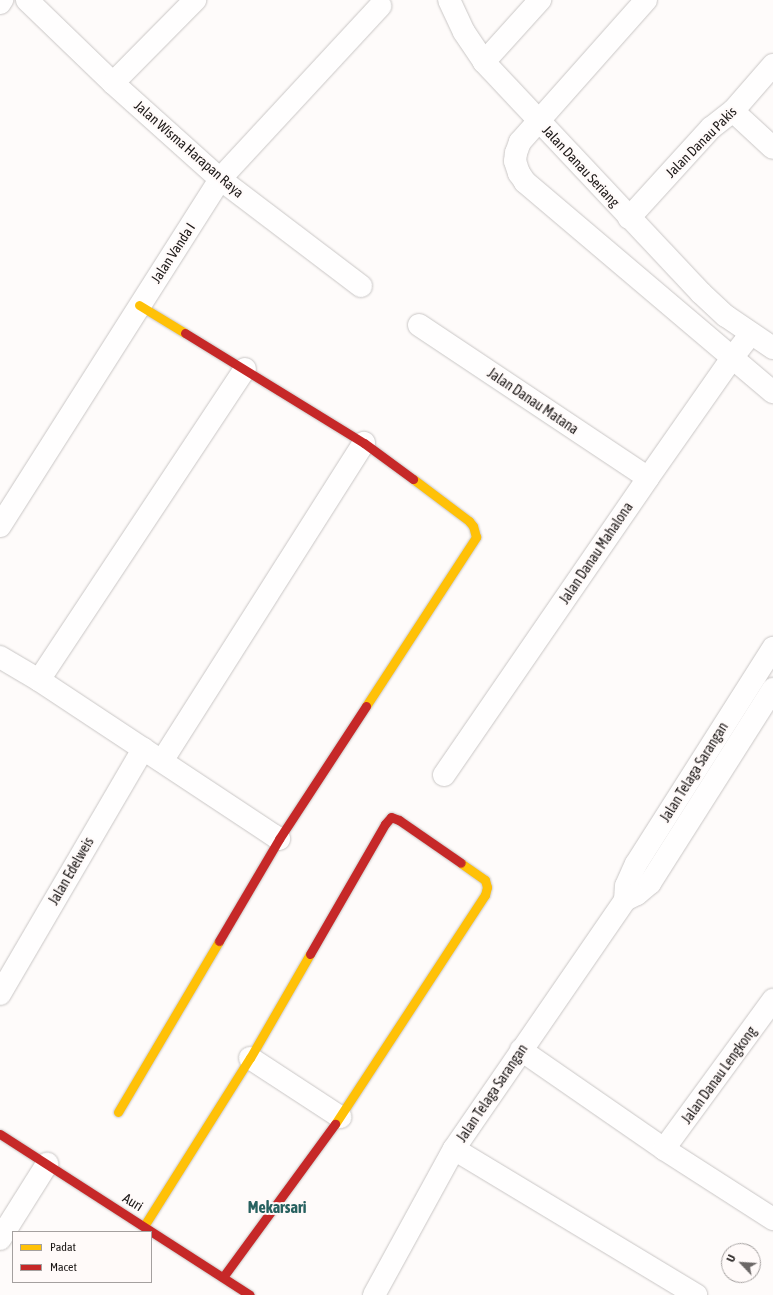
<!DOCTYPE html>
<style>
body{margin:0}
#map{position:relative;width:773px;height:1295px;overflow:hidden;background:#fefbfa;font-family:"Asap Condensed",sans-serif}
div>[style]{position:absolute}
.roads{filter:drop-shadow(0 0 1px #c9c6c5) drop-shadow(0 0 1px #c9c6c5)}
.street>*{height:22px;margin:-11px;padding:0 11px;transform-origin:11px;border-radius:11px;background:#fffefe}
.slow>*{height:9px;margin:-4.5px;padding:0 4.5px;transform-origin:4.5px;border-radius:4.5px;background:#ffc107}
.jam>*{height:9px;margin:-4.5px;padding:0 4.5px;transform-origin:4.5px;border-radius:4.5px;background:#c62828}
span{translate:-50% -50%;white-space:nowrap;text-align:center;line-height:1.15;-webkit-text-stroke:4px #fffaf9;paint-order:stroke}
.street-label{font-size:14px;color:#1c1817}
.quarter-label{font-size:16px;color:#27615f;font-weight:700}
.legend{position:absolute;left:12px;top:1231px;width:140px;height:52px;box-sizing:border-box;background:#fffaf9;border:1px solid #a4a09f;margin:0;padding:5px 7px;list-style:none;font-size:12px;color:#1c1817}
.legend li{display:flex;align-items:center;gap:8px;height:20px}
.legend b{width:20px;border:1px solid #a4a09f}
.north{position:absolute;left:721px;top:1243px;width:40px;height:40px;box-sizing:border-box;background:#fffaf9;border:1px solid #a4a09f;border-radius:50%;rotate:295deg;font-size:11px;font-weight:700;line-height:16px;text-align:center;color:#1c1817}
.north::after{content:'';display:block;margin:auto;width:14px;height:18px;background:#6b6766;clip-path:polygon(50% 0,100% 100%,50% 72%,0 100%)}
</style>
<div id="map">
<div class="roads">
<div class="street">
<div style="left:27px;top:0;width:120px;rotate:44deg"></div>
<div style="left:113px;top:83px;width:144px;rotate:41.9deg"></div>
<div style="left:220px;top:179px;width:177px;rotate:37.2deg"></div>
<div style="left:449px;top:0;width:35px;rotate:65deg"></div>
<div style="left:464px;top:32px;width:36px;rotate:56deg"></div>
<div style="left:484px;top:62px;width:84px;rotate:-47.9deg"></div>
<div style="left:646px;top:0;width:190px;rotate:131.6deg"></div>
<div style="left:520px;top:142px;width:12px;rotate:110deg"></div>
<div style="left:516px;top:153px;width:8px;rotate:97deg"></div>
<div style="left:515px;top:161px;width:13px;rotate:72deg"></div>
<div style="left:519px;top:173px;width:11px;rotate:56deg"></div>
<div style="left:525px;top:182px;width:325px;rotate:40.3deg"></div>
<div style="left:0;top:3px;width:4px;rotate:-56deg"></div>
<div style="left:484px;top:62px;width:317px;rotate:46.8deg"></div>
<div style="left:701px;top:293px;width:34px;rotate:43deg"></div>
<div style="left:726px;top:316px;width:57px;rotate:34.2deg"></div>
<div style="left:113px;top:83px;width:117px;rotate:-45.3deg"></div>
<div style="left:733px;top:111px;width:54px;rotate:42.8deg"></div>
<div style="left:629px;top:218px;width:122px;rotate:-47.7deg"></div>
<div style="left:711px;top:128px;width:28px;rotate:-38deg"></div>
<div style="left:733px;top:111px;width:61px;rotate:-49deg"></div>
<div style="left:419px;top:325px;width:275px;rotate:33.7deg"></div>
<div style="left:0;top:526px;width:411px;rotate:-57.6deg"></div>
<div style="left:220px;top:179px;width:236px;rotate:-47.2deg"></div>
<div style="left:0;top:657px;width:45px;rotate:30.5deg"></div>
<div style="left:39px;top:680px;width:288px;rotate:33.5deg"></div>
<div style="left:39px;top:680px;width:373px;rotate:-56.5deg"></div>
<div style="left:162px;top:761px;width:377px;rotate:-57.6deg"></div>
<div style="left:444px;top:775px;width:360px;rotate:-55.5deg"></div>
<div style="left:648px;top:478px;width:146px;rotate:-55deg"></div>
<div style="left:732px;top:358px;width:31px;rotate:-52deg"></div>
<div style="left:625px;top:900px;width:14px;rotate:-86deg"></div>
<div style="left:626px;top:886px;width:24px;rotate:-66deg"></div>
<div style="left:636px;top:864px;width:256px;rotate:-57.6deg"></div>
<div style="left:0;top:994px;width:284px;rotate:-59.7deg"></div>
<div style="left:521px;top:1050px;width:174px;rotate:34.7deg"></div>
<div style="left:664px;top:1149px;width:130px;rotate:32.7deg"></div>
<div style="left:250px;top:1058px;width:108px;rotate:33.2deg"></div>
<div style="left:454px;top:1149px;width:283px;rotate:31.1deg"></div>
<div style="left:664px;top:1149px;width:185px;rotate:-53.8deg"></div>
<div style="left:0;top:1239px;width:89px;rotate:-57.9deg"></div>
<div style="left:374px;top:1295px;width:166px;rotate:-61.3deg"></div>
<div style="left:454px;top:1149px;width:302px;rotate:-55.5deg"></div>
<div style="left:625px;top:900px;width:13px;rotate:-27deg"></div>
<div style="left:637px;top:894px;width:17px;rotate:-40deg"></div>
<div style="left:650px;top:883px;width:230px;rotate:-57.6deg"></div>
</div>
<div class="slow">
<div style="left:139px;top:305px;width:54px;rotate:31.3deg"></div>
<div style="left:366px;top:706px;width:202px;rotate:-56.9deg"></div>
<div style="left:476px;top:537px;width:11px;rotate:-105deg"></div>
<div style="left:473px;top:526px;width:6px;rotate:-129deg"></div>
<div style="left:469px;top:521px;width:70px;rotate:-143.1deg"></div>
<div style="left:118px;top:1112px;width:199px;rotate:-59.4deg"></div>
<div style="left:335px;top:1124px;width:274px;rotate:-56.8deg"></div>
<div style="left:485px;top:895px;width:8px;rotate:-76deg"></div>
<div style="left:487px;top:887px;width:7px;rotate:-106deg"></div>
<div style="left:485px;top:880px;width:29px;rotate:-145deg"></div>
<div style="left:144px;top:1226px;width:199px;rotate:-57.8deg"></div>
<div style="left:250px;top:1058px;width:120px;rotate:-60deg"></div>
</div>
<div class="jam">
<div style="left:185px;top:333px;width:210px;rotate:31.6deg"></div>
<div style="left:364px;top:443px;width:61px;rotate:36.3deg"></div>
<div style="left:219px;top:941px;width:118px;rotate:-59.5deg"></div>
<div style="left:279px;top:839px;width:159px;rotate:-56.8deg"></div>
<div style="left:310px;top:954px;width:150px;rotate:-60deg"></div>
<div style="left:385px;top:824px;width:9px;rotate:-49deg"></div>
<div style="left:391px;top:817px;width:9px;rotate:21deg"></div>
<div style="left:399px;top:820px;width:75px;rotate:34.7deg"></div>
<div style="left:0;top:1134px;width:297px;rotate:32.8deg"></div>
<div style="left:223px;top:1277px;width:190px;rotate:-53.8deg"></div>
</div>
</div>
<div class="street-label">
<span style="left:701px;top:142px;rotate:-45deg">Jalan Danau Pakis</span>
<span style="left:189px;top:149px;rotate:41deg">Jalan Wisma Harapan Raya</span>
<span style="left:581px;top:166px;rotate:47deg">Jalan Danau Seriang</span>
<span style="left:173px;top:253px;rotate:-57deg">Jalan Vanda I</span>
<span style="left:533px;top:401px;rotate:34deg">Jalan Danau Matana</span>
<span style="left:596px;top:553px;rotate:-56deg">Jalan Danau Mahalona</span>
<span style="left:694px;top:772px;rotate:-58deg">Jalan Telaga Sarangan</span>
<span style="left:71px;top:871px;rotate:-60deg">Jalan Edelweis</span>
<span style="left:719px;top:1075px;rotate:-54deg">Jalan Danau Lengkong</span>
<span style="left:492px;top:1093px;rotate:-56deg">Jalan Telaga Sarangan</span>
<span style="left:133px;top:1202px;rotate:32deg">Auri</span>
</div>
<div class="quarter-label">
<span style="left:277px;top:1207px">Mekarsari</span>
</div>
<ul class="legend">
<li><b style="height:5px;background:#ffc107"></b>Padat</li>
<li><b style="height:5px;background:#c62828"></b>Macet</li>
</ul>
<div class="north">U</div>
</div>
